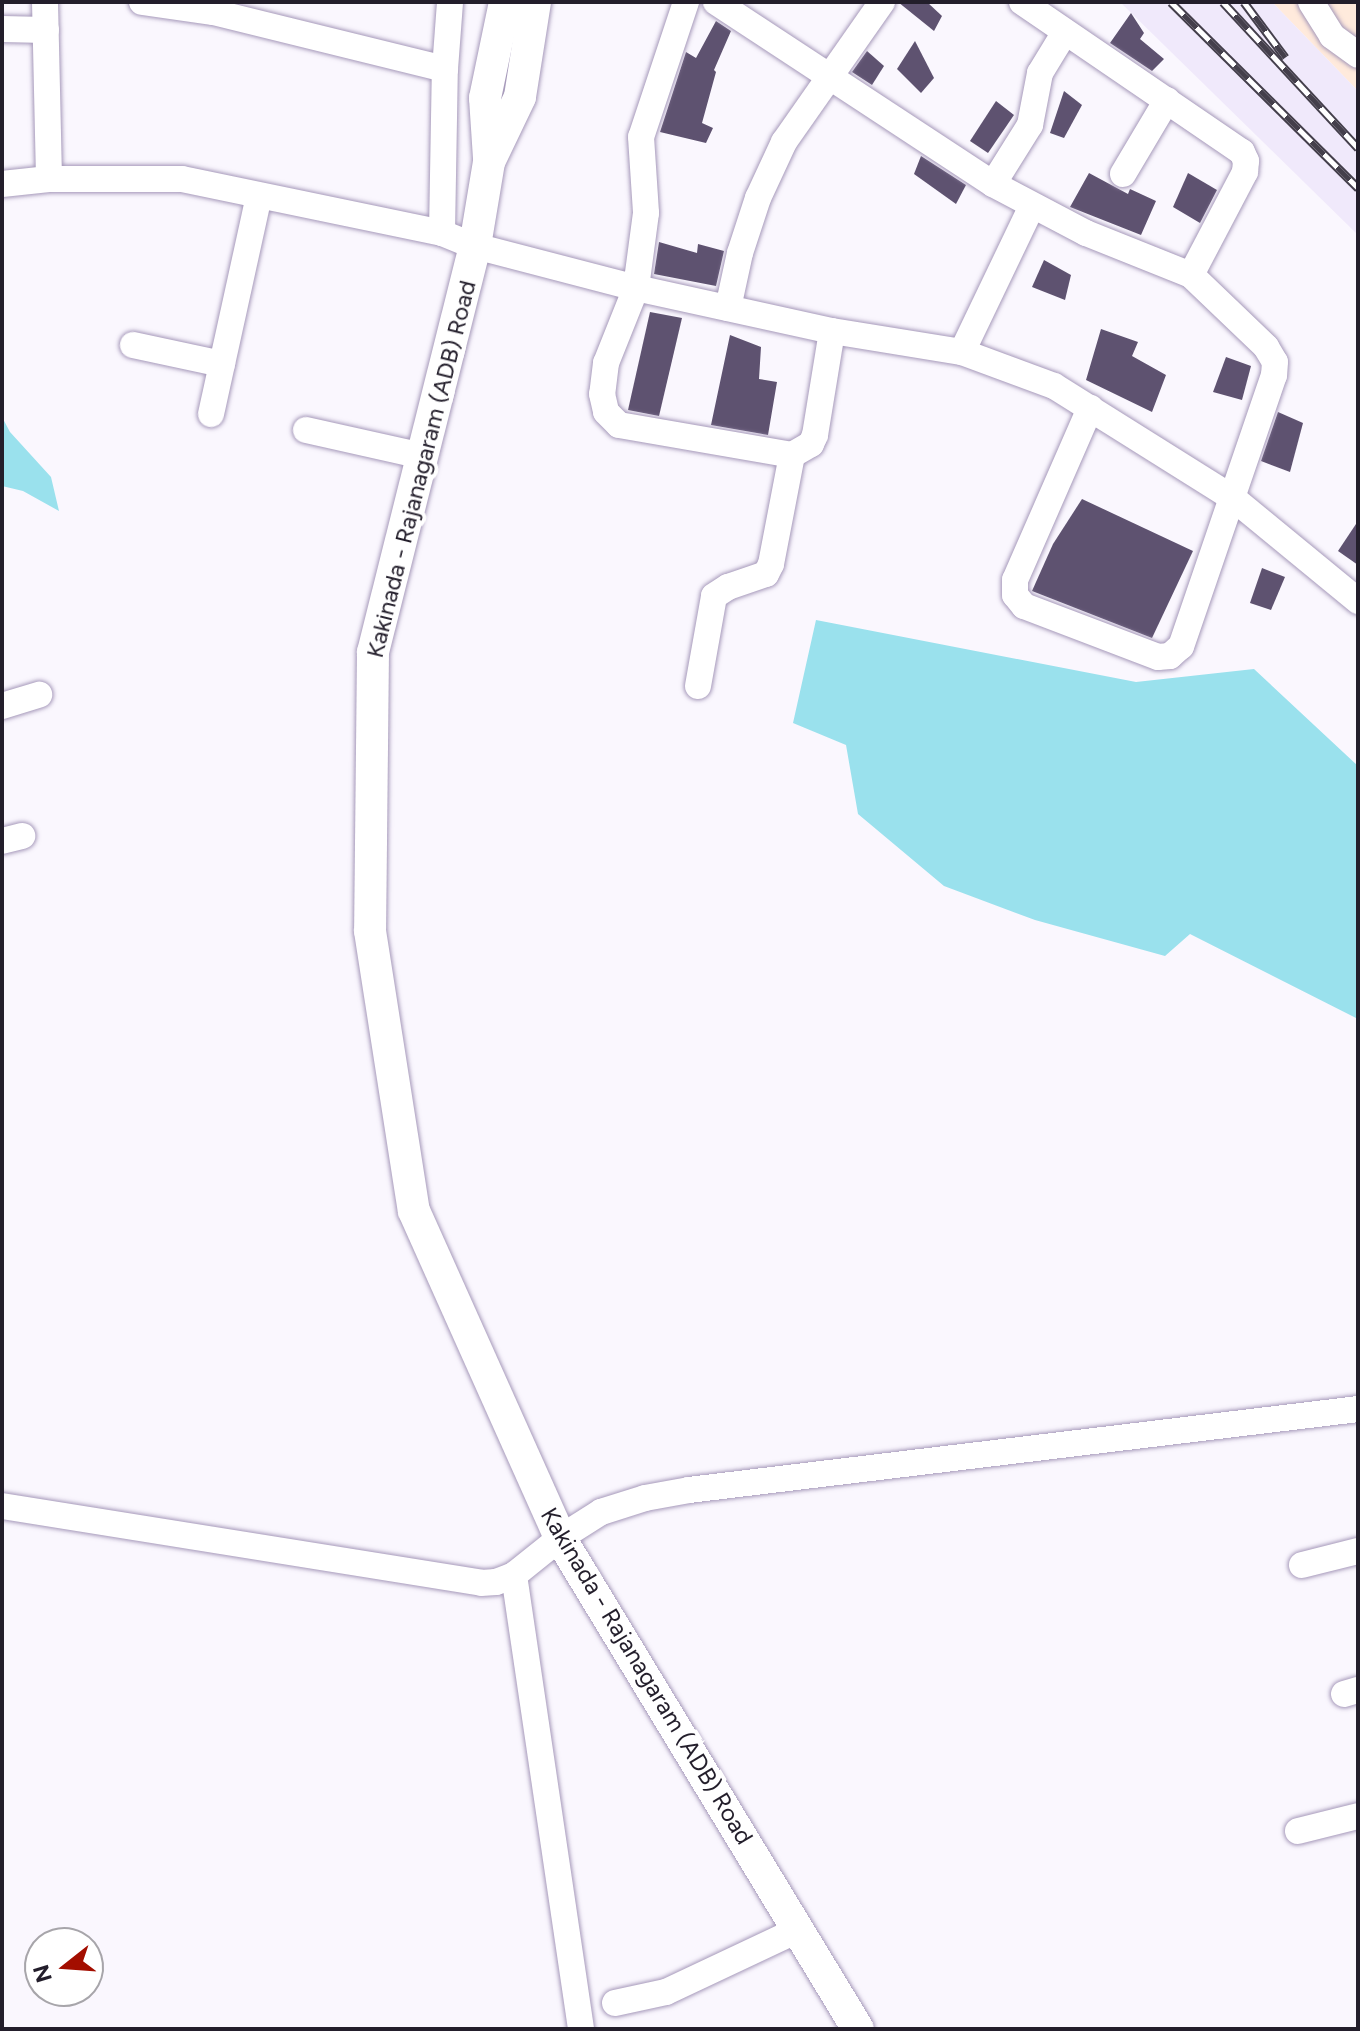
<!DOCTYPE html>
<style>
body{margin:0}
#map{position:relative;width:1360px;height:2031px;overflow:hidden;background:#faf7fe;font-family:Figtree,sans-serif}
div>[style]{position:absolute}
.industrial>*{inset:0;background:#ffeadc}
.built>*{inset:0;background:#f0e9fb}
.water>*{inset:0;background:#9ae1ed}
.building>*{inset:0;background:#5e5270}
.roads{filter:drop-shadow(0 0 2px #a699ba) drop-shadow(0 0 2px #a699ba)}
.minor>*{height:26px;margin:-13px;padding:0 13px;transform-origin:13px;border-radius:13px;background:#fff}
.major>*{height:32px;margin:-16px;padding:0 16px;transform-origin:16px;border-radius:16px;background:#fff}
.rail>*{height:9px;margin-top:-4.5px;transform-origin:0;background:repeating-linear-gradient(90deg,#fff 0 18px,#443f4b 0 36px);box-sizing:border-box;border-block:2px solid #443f4b}
span{translate:-50% -50%;white-space:nowrap;text-align:center;line-height:1.15;-webkit-text-stroke:8px #fff;paint-order:stroke}
.street-label{font-size:24px;color:#231e2b}
.frame{position:absolute;inset:0;border:4px solid #231e2b;pointer-events:none}
.north{position:absolute;left:24px;top:1927px;width:80px;height:80px;box-sizing:border-box;background:#fff;border:2px solid #a7a5aa;border-radius:50%;rotate:253deg;font-size:22px;font-weight:700;line-height:32px;text-align:center;color:#231e2b}
.north::after{content:'';display:block;margin:auto;width:28px;height:36px;background:#a30e00;clip-path:polygon(50% 0,100% 100%,50% 72%,0 100%)}
</style>
<div id="map">
<div class="industrial">
<div style="clip-path:polygon(1272px 2px,1358px 2px,1358px 91px)"></div>
</div>
<div class="built">
<div style="clip-path:polygon(1120px 2px,1272px 2px,1358px 91px,1358px 235px)"></div>
</div>
<div class="water">
<div style="clip-path:polygon(2px 417px,10px 432px,51px 477px,59px 511px,23px 491px,2px 486px)"></div>
<div style="clip-path:polygon(816px 620px,1136px 682px,1254px 669px,1358px 766px,1358px 1019px,1190px 934px,1165px 956px,1035px 920px,944px 886px,858px 814px,846px 745px,793px 723px)"></div>
</div>
<div class="building">
<div style="clip-path:polygon(898px 2px,927px 2px,942px 16px,934px 31px)"></div>
<div style="clip-path:polygon(1131px 13px,1144px 33px,1140px 39px,1164px 59px,1152px 71px,1110px 43px)"></div>
<div style="clip-path:polygon(716px 21px,731px 31px,714px 70px,716px 72px,702px 123px,713px 128px,706px 143px,660px 132px,686px 52px,696px 58px)"></div>
<div style="clip-path:polygon(915px 41px,934px 78px,921px 93px,897px 69px)"></div>
<div style="clip-path:polygon(867px 51px,884px 66px,872px 85px,852px 72px)"></div>
<div style="clip-path:polygon(1064px 91px,1082px 105px,1064px 138px,1050px 133px)"></div>
<div style="clip-path:polygon(996px 101px,1014px 115px,988px 153px,970px 141px)"></div>
<div style="clip-path:polygon(921px 156px,966px 185px,956px 204px,914px 174px)"></div>
<div style="clip-path:polygon(1089px 173px,1128px 194px,1130px 189px,1156px 201px,1141px 235px,1070px 207px)"></div>
<div style="clip-path:polygon(1188px 173px,1217px 190px,1200px 223px,1173px 207px)"></div>
<div style="clip-path:polygon(659px 242px,697px 253px,698px 244px,724px 251px,716px 286px,654px 274px)"></div>
<div style="clip-path:polygon(1044px 260px,1071px 275px,1065px 300px,1032px 287px)"></div>
<div style="clip-path:polygon(650px 312px,682px 318px,659px 416px,628px 410px)"></div>
<div style="clip-path:polygon(1101px 329px,1138px 342px,1132px 356px,1166px 375px,1152px 412px,1086px 380px)"></div>
<div style="clip-path:polygon(730px 335px,761px 347px,759px 379px,777px 382px,768px 435px,711px 425px)"></div>
<div style="clip-path:polygon(1226px 357px,1251px 366px,1242px 400px,1213px 392px)"></div>
<div style="clip-path:polygon(1278px 412px,1303px 423px,1290px 472px,1261px 461px)"></div>
<div style="clip-path:polygon(1082px 499px,1193px 551px,1152px 638px,1032px 591px,1053px 544px)"></div>
<div style="clip-path:polygon(1358px 521px,1358px 565px,1338px 551px)"></div>
<div style="clip-path:polygon(1262px 568px,1285px 577px,1271px 610px,1250px 603px)"></div>
</div>
<div class="roads">
<div class="minor">
<div style="left:45px;top:2px;width:177px;rotate:88.7deg"></div>
<div style="left:142px;top:2px;width:72px;rotate:8deg"></div>
<div style="left:213px;top:12px;width:239px;rotate:13.8deg"></div>
<div style="left:686px;top:2px;width:142px;rotate:108.4deg"></div>
<div style="left:641px;top:137px;width:76px;rotate:86.2deg"></div>
<div style="left:646px;top:213px;width:76px;rotate:97.6deg"></div>
<div style="left:636px;top:288px;width:81px;rotate:111.8deg"></div>
<div style="left:606px;top:363px;width:31px;rotate:97deg"></div>
<div style="left:602px;top:394px;width:18px;rotate:77deg"></div>
<div style="left:606px;top:412px;width:18px;rotate:45deg"></div>
<div style="left:619px;top:425px;width:176px;rotate:9.8deg"></div>
<div style="left:792px;top:455px;width:22px;rotate:-30deg"></div>
<div style="left:811px;top:444px;width:10px;rotate:-66deg"></div>
<div style="left:815px;top:435px;width:105px;rotate:-80.7deg"></div>
<div style="left:716px;top:2px;width:331px;rotate:33.3deg"></div>
<div style="left:993px;top:184px;width:105px;rotate:27.8deg"></div>
<div style="left:1086px;top:233px;width:113px;rotate:21.8deg"></div>
<div style="left:1191px;top:275px;width:104px;rotate:43.8deg"></div>
<div style="left:1266px;top:347px;width:17px;rotate:59deg"></div>
<div style="left:1275px;top:362px;width:13px;rotate:94deg"></div>
<div style="left:1274px;top:375px;width:287px;rotate:108.9deg"></div>
<div style="left:1181px;top:646px;width:15px;rotate:138deg"></div>
<div style="left:1170px;top:656px;width:12px;rotate:175deg"></div>
<div style="left:1158px;top:657px;width:143px;rotate:-159.2deg"></div>
<div style="left:1024px;top:606px;width:14px;rotate:-129deg"></div>
<div style="left:1015px;top:595px;width:15px;rotate:-90deg"></div>
<div style="left:1015px;top:580px;width:188px;rotate:-66.4deg"></div>
<div style="left:1022px;top:2px;width:266px;rotate:34.3deg"></div>
<div style="left:1242px;top:152px;width:10px;rotate:66deg"></div>
<div style="left:1246px;top:161px;width:11px;rotate:95deg"></div>
<div style="left:1245px;top:172px;width:116px;rotate:117.7deg"></div>
<div style="left:1311px;top:2px;width:40px;rotate:58deg"></div>
<div style="left:1332px;top:36px;width:32px;rotate:36deg"></div>
<div style="left:2px;top:29px;width:44px;rotate:1.3deg"></div>
<div style="left:1123px;top:174px;width:86px;rotate:-59.3deg"></div>
<div style="left:2px;top:184px;width:47px;rotate:-6.1deg"></div>
<div style="left:49px;top:179px;width:133px"></div>
<div style="left:182px;top:179px;width:266px;rotate:11.7deg"></div>
<div style="left:442px;top:233px;width:35px;rotate:22deg"></div>
<div style="left:475px;top:246px;width:166px;rotate:14.6deg"></div>
<div style="left:636px;top:288px;width:201px;rotate:12.4deg"></div>
<div style="left:832px;top:331px;width:132px;rotate:9.2deg"></div>
<div style="left:962px;top:352px;width:98px;rotate:20.3deg"></div>
<div style="left:1054px;top:386px;width:213px;rotate:32.1deg"></div>
<div style="left:1234px;top:499px;width:161px;rotate:39.4deg"></div>
<div style="left:993px;top:184px;width:70px;rotate:-57.9deg"></div>
<div style="left:1030px;top:125px;width:53px;rotate:-79.1deg"></div>
<div style="left:1040px;top:73px;width:48px;rotate:-58.6deg"></div>
<div style="left:442px;top:233px;width:164px;rotate:-89deg"></div>
<div style="left:445px;top:69px;width:67px;rotate:-85.7deg"></div>
<div style="left:728px;top:308px;width:56px;rotate:-77.7deg"></div>
<div style="left:740px;top:253px;width:58px;rotate:-71.9deg"></div>
<div style="left:758px;top:198px;width:62px;rotate:-65.1deg"></div>
<div style="left:784px;top:142px;width:171px;rotate:-55deg"></div>
<div style="left:133px;top:345px;width:91px;rotate:12.1deg"></div>
<div style="left:962px;top:352px;width:162px;rotate:-64.4deg"></div>
<div style="left:211px;top:414px;width:223px;rotate:-77.6deg"></div>
<div style="left:306px;top:430px;width:119px;rotate:12.6deg"></div>
<div style="left:698px;top:686px;width:91px;rotate:-79.9deg"></div>
<div style="left:714px;top:596px;width:17px;rotate:-33deg"></div>
<div style="left:728px;top:587px;width:40px;rotate:-18.9deg"></div>
<div style="left:766px;top:574px;width:11px;rotate:-63deg"></div>
<div style="left:771px;top:564px;width:111px;rotate:-79.1deg"></div>
<div style="left:2px;top:706px;width:39px;rotate:-17deg"></div>
<div style="left:2px;top:841px;width:21px;rotate:-14deg"></div>
<div style="left:2px;top:1506px;width:485px;rotate:9.1deg"></div>
<div style="left:481px;top:1583px;width:15px;rotate:-4deg"></div>
<div style="left:496px;top:1582px;width:19px;rotate:-21deg"></div>
<div style="left:514px;top:1575px;width:59px;rotate:-38.8deg"></div>
<div style="left:560px;top:1538px;width:49px;rotate:-32.4deg"></div>
<div style="left:601px;top:1512px;width:46px;rotate:-17.7deg"></div>
<div style="left:645px;top:1498px;width:45px;rotate:-10.3deg"></div>
<div style="left:689px;top:1490px;width:674px;rotate:-6.9deg"></div>
<div style="left:1302px;top:1565px;width:58px;rotate:-14deg"></div>
<div style="left:514px;top:1575px;width:459px;rotate:81.6deg"></div>
<div style="left:1344px;top:1694px;width:15px;rotate:-16deg"></div>
<div style="left:1298px;top:1831px;width:62px;rotate:-14deg"></div>
<div style="left:615px;top:2003px;width:52px;rotate:-12.2deg"></div>
<div style="left:666px;top:1992px;width:146px;rotate:-25.2deg"></div>
</div>
<div class="major">
<div style="left:535px;top:2px;width:96px;rotate:99deg"></div>
<div style="left:520px;top:97px;width:72px;rotate:115.5deg"></div>
<div style="left:489px;top:162px;width:85px;rotate:99.5deg"></div>
<div style="left:475px;top:246px;width:419px;rotate:104.1deg"></div>
<div style="left:373px;top:652px;width:279px;rotate:90.6deg"></div>
<div style="left:370px;top:931px;width:283px;rotate:81.1deg"></div>
<div style="left:414px;top:1211px;width:358px;rotate:65.9deg"></div>
<div style="left:560px;top:1538px;width:574px;rotate:58.75deg"></div>
<div style="left:489px;top:158px;width:60px;rotate:-93.8deg"></div>
<div style="left:485px;top:98px;width:98px;rotate:-78.2deg"></div>
</div>
</div>
<div class="rail">
<div style="left:1171px;top:2px;width:264px;rotate:44.8deg"></div>
<div style="left:1223px;top:2px;width:199px;rotate:47.2deg"></div>
<div style="left:1244px;top:2px;width:69px;rotate:53.3deg"></div>
</div>
<div class="street-label">
<span style="left:421px;top:469px;rotate:-76deg">Kakinada - Rajanagaram (ADB) Road</span>
<span style="left:647px;top:1676px;rotate:59deg">Kakinada - Rajanagaram (ADB) Road</span>
</div>
<div class="frame"></div>
<div class="north">N</div>
</div>
